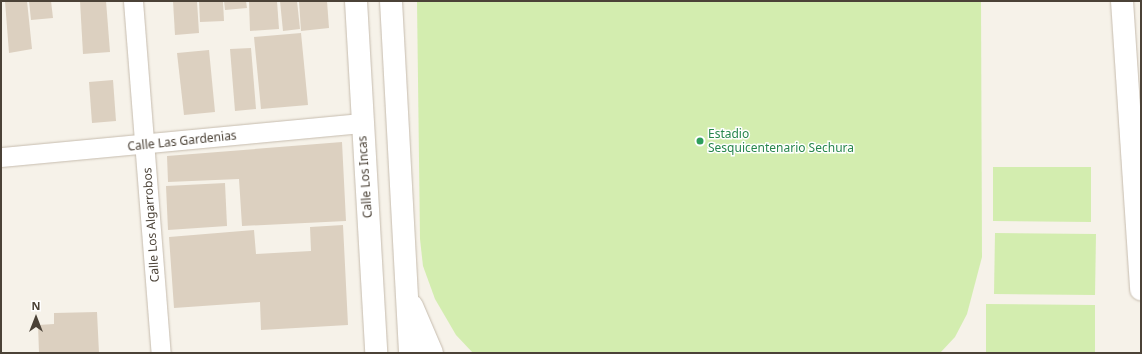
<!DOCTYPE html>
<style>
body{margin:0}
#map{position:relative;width:1142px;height:354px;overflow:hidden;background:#f6f2e9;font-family:"Noto Sans",sans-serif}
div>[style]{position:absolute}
.green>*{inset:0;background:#d3edaf}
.building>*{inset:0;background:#dcd0c0}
.roads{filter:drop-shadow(0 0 1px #c6bcae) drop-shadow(0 0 1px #c6bcae)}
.minor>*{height:19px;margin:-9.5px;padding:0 9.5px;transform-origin:9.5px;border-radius:9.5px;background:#fff}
.tertiary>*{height:22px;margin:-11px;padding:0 11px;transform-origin:11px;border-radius:11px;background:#fff}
.dots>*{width:11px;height:11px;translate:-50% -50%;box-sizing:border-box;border:2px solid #fff;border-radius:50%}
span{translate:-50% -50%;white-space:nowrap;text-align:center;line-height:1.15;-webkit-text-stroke:3px #fff;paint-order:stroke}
.leisure-label{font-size:12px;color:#27864d}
.left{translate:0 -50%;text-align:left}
.street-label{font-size:12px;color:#4b4237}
.frame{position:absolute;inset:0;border:2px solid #4b4237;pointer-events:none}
.north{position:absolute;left:16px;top:298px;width:40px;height:40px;-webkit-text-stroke:3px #fff;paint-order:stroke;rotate:0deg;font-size:11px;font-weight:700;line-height:16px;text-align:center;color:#4b4237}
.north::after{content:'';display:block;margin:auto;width:14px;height:18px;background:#4b4237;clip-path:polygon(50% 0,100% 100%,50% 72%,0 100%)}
</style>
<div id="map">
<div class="green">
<div style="clip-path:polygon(417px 1px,981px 1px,982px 257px,967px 314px,955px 337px,940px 353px,473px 353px,456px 335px,435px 299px,423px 266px,420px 239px)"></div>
<div style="clip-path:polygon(993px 167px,1091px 167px,1091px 222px,993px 221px)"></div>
<div style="clip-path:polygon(995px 233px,1096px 234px,1095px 295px,994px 294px)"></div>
<div style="clip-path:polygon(986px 304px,1095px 305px,1095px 353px,986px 353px)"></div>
</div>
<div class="building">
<div style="clip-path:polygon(5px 1px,27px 1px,32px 49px,9px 53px)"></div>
<div style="clip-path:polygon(29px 1px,51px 1px,53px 18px,31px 20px)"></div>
<div style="clip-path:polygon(80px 1px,106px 1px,110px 52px,83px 54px)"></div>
<div style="clip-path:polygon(173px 1px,197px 1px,199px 33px,175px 35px)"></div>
<div style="clip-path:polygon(199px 1px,223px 1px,224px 21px,200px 22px)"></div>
<div style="clip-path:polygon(224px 1px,246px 1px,247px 8px,225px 10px)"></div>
<div style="clip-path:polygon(249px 1px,277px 1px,279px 29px,250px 31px)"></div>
<div style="clip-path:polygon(280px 1px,297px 1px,300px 29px,283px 31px)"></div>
<div style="clip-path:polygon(299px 1px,327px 1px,329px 28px,301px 31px)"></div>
<div style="clip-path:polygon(301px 33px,308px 105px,261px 109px,254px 37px)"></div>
<div style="clip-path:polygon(251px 48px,256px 109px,235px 111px,230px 49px)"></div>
<div style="clip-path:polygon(209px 50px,215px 112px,184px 115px,177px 53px)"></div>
<div style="clip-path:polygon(113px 80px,116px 121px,92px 123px,89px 82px)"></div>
<div style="clip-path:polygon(342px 142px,346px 221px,242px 226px,239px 179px,168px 182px,167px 156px)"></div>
<div style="clip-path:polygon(225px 183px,227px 226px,168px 230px,166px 186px)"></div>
<div style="clip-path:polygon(343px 225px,348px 325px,261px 330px,260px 302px,174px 308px,169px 237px,254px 230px,256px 254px,311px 251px,310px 227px)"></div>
<div style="clip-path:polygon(97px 312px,99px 353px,39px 353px,38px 325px,54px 324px,54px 313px)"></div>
</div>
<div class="roads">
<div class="minor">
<div style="left:133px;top:1px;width:353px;rotate:85.5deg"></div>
<div style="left:1px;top:157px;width:363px;rotate:-5.4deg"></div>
</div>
<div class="tertiary">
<div style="left:356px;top:1px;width:353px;rotate:86.7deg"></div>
<div style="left:391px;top:1px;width:353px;rotate:86.9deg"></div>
<div style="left:1122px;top:1px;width:289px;rotate:86.2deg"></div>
<div style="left:412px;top:306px;width:51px;rotate:66.9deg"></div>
</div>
</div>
<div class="dots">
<div style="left:700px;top:141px;background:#2e9e5b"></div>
</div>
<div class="leisure-label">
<span class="left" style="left:708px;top:141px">Estadio<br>Sesquicentenario Sechura</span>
</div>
<div class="street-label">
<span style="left:182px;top:141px;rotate:-6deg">Calle Las Gardenias</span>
<span style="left:365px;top:177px;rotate:-94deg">Calle Los Incas</span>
<span style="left:151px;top:225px;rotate:-94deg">Calle Los Algarrobos</span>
</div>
<div class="frame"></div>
<div class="north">N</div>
</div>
